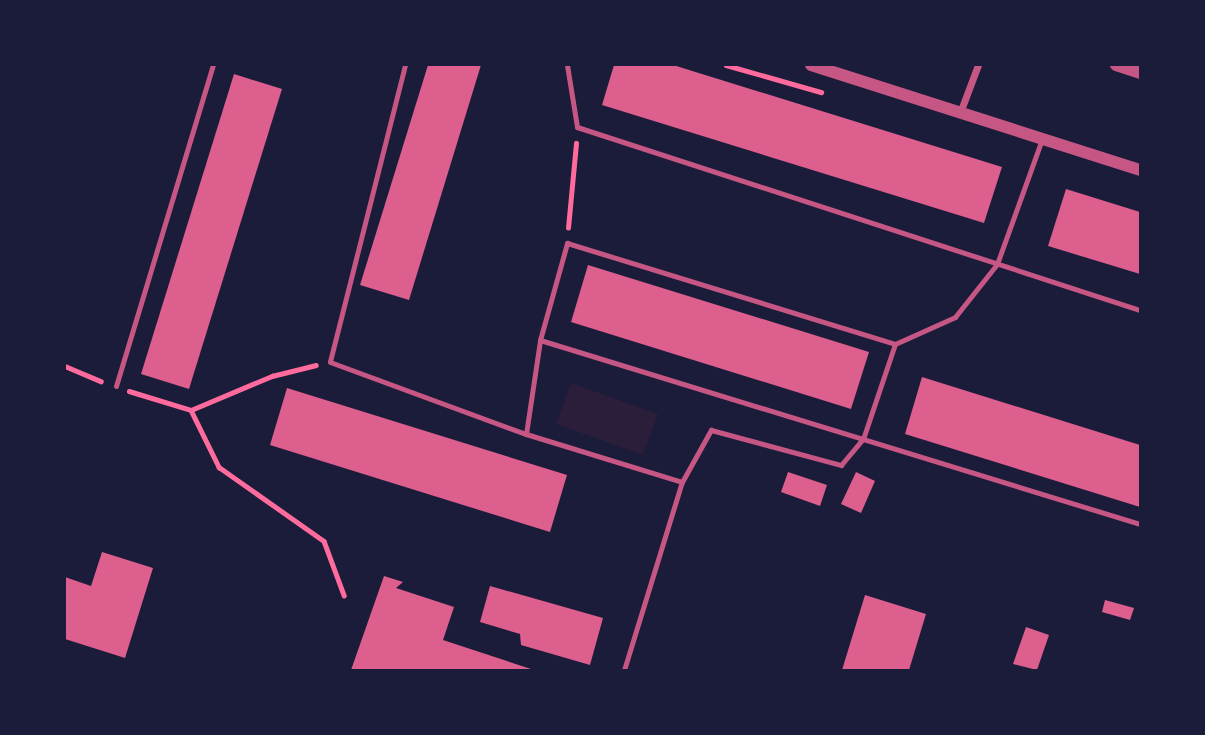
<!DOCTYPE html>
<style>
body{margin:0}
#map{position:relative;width:1205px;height:735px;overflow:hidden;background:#1b1b3a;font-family:"Noto Sans",sans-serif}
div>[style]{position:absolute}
.green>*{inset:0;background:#2a1e3b}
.building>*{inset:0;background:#dd5f8e}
.path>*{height:4.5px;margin:-2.25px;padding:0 2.25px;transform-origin:2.25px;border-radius:2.25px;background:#ff6b9d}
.service>*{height:5px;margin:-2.5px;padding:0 2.5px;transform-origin:2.5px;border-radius:2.5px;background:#c65784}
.minor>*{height:7px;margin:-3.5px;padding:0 3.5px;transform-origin:3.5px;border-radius:3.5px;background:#c65784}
.tertiary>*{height:12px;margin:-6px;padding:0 6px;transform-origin:6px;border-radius:6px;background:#c65784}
span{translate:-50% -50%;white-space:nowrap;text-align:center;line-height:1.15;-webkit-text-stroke:6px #1b1b3a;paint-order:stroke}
.frame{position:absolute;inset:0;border:66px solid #1b1b3a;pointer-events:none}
</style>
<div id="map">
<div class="green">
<div style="clip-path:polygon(571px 383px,658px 414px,643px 455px,556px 424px)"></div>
</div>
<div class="building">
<div style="clip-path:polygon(428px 65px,481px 65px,409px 300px,360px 285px)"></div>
<div style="clip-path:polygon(614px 65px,673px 65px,1002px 167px,984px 223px,602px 105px)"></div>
<div style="clip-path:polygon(234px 74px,282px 89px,189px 389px,141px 374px)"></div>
<div style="clip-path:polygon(1066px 189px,1140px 212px,1140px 274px,1048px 246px)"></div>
<div style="clip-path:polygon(588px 265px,869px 352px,851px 409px,571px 322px)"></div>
<div style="clip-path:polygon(922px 377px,1140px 445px,1140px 507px,905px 434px)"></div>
<div style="clip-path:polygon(287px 388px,567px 475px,550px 532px,270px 445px)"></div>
<div style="clip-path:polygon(788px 472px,827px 485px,820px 506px,781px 492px)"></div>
<div style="clip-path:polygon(856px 472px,875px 481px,861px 513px,841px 504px)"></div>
<div style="clip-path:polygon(102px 552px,153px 568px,125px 658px,65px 639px,65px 577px,91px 586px)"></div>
<div style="clip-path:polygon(384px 576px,403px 582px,396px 588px,454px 607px,443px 640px,534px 670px,351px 670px)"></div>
<div style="clip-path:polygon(490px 586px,603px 618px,590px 665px,521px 645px,520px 634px,480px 622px)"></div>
<div style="clip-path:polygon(865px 595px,926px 614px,909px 670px,842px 670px)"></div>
<div style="clip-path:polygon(1105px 600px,1134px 608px,1130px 620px,1102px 612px)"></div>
<div style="clip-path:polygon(1026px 627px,1049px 635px,1037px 670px,1013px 664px)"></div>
</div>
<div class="path">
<div style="left:726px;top:65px;width:99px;rotate:15.9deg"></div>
<div style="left:568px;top:228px;width:85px;rotate:-84.6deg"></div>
<div style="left:65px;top:366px;width:39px;rotate:23deg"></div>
<div style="left:129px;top:391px;width:65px;rotate:17deg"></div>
<div style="left:191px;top:410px;width:88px;rotate:-22.8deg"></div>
<div style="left:272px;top:376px;width:45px;rotate:-14deg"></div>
<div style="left:191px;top:410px;width:64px;rotate:63.8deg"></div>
<div style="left:219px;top:467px;width:128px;rotate:35.2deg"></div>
<div style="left:324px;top:541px;width:58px;rotate:69.7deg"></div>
</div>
<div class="service">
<div style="left:405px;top:65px;width:306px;rotate:104.2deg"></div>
<div style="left:330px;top:362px;width:209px;rotate:20.2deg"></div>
<div style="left:526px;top:434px;width:95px;rotate:-81.5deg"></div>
<div style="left:540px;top:340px;width:101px;rotate:-74.4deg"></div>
<div style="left:567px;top:243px;width:343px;rotate:17.1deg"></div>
<div style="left:567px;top:65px;width:63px;rotate:80.8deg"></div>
<div style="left:577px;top:127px;width:592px;rotate:18.01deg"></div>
<div style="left:540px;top:340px;width:628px;rotate:17.05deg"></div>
<div style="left:116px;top:386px;width:335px;rotate:-73.2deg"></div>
<div style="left:526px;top:434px;width:163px;rotate:17.1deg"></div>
<div style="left:624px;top:670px;width:197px;rotate:-72.9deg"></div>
<div style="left:682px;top:482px;width:60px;rotate:-60.9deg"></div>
<div style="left:711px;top:430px;width:135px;rotate:15.1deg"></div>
<div style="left:841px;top:465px;width:34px;rotate:-50deg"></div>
<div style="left:863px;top:439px;width:100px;rotate:-71.4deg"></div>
<div style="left:895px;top:344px;width:66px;rotate:-24.2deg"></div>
<div style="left:955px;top:317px;width:68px;rotate:-51.6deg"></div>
<div style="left:997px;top:264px;width:133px;rotate:-70.2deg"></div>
</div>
<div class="minor">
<div style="left:961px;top:110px;width:48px;rotate:-69.3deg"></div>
</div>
<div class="tertiary">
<div style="left:811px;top:65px;width:345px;rotate:17.7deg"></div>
<div style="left:1116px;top:65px;width:25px;rotate:18deg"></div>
</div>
<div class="frame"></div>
</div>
